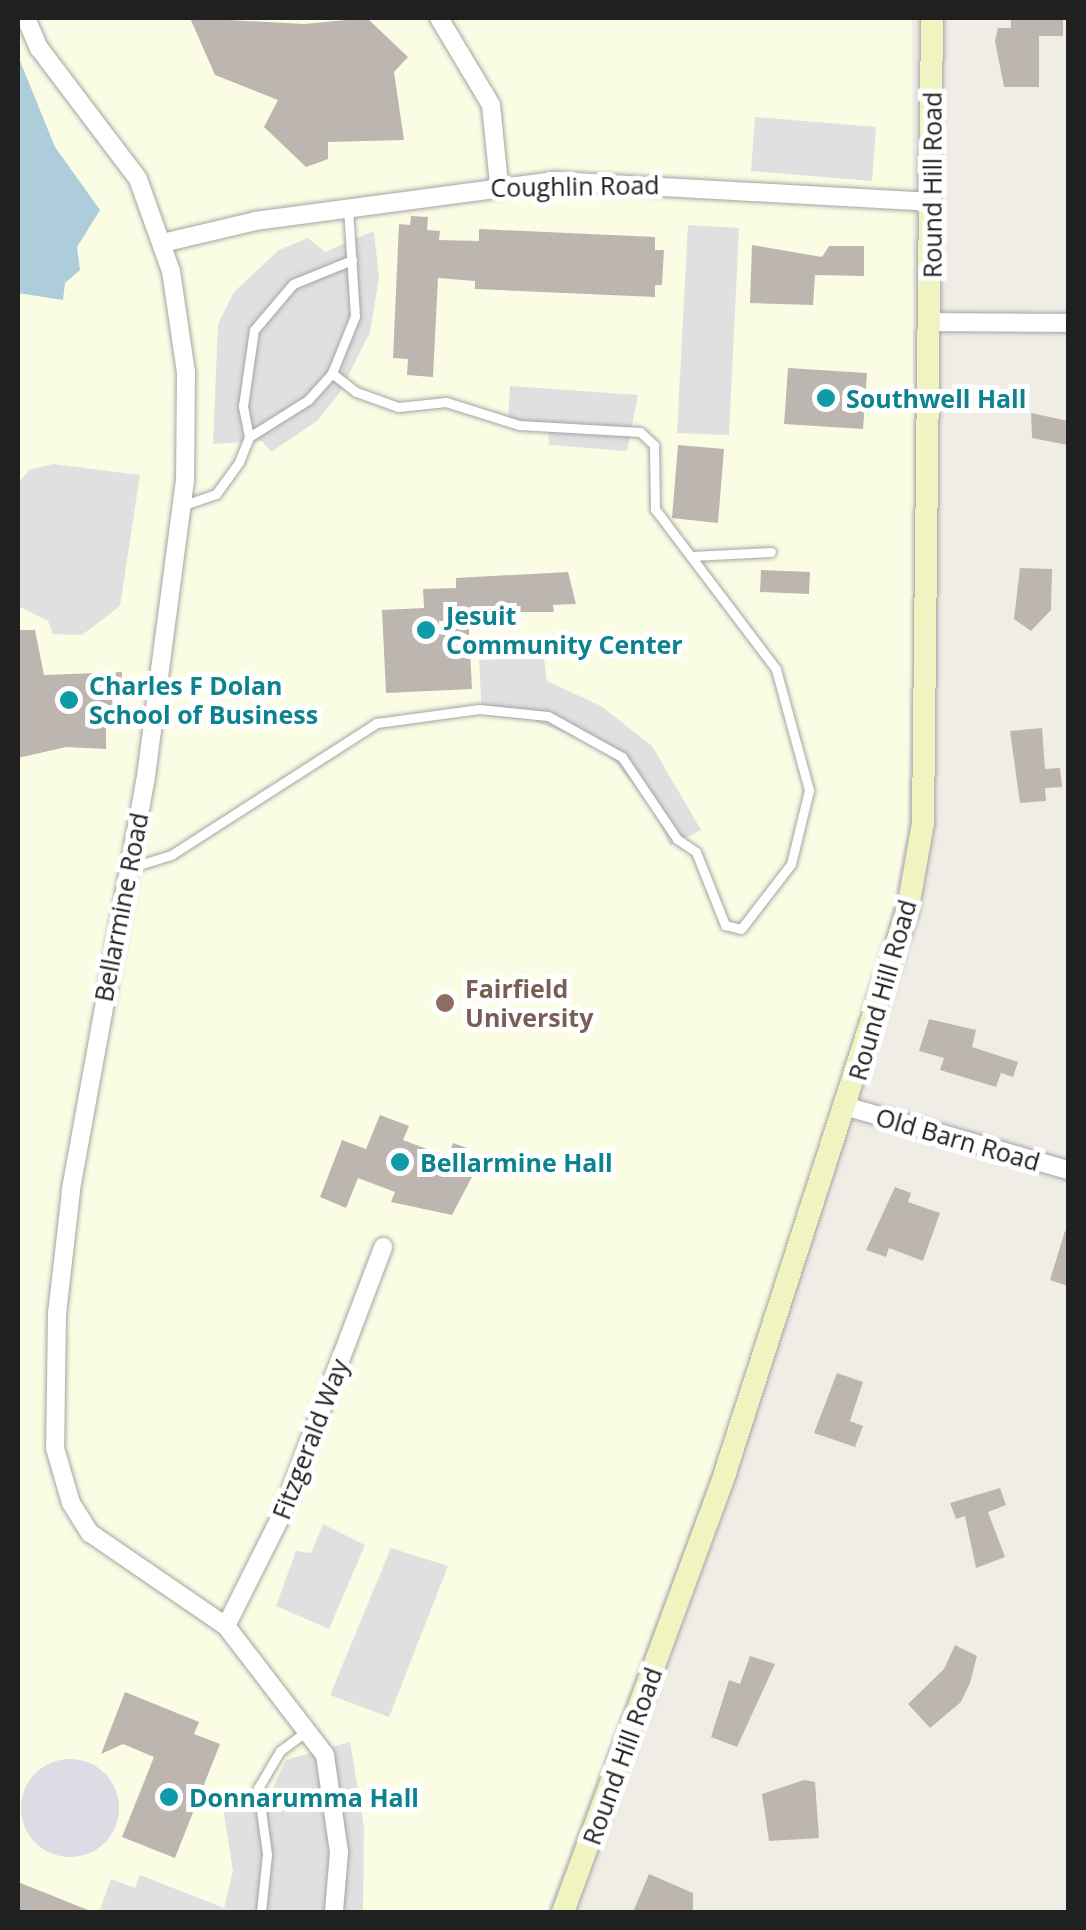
<!DOCTYPE html>
<style>
body{margin:0}
#map{position:relative;width:1086px;height:1930px;overflow:hidden;background:#f0ede7;font-family:"Open Sans",sans-serif}
div>[style]{position:absolute}
.education>*{inset:0;background:#fbfce4}
.parking>*{inset:0;background:#e0e0e0}
.plaza>*{inset:0;background:#dcdce5}
.round{border-radius:50%}
.water>*{inset:0;background:#accdd9}
.building>*{inset:0;background:#bdb6b0}
.roads{filter:drop-shadow(0 0 2px #a4a4a4) drop-shadow(0 0 2px #a4a4a4)}
.lane>*{height:9px;margin:-4.5px;padding:0 4.5px;transform-origin:4.5px;border-radius:4.5px;background:#fff}
.street>*{height:18px;margin:-9px;padding:0 9px;transform-origin:9px;border-radius:9px;background:#fff}
.secondary>*{height:22px;margin:-11px;padding:0 11px;transform-origin:11px;border-radius:11px;background:#eff4c1}
.dots>*{width:28px;height:28px;translate:-50% -50%;box-sizing:border-box;border:5px solid #fff;border-radius:50%}
span{translate:-50% -50%;white-space:nowrap;text-align:center;line-height:1.15;-webkit-text-stroke:10px #fff;paint-order:stroke}
.street-label{font-size:25px;color:#202020}
.culture-label{font-size:25px;color:#0d838f;font-weight:700}
.left{translate:0 -50%;text-align:left}
.education-label{font-size:25px;color:#785e54;font-weight:700}
.frame{position:absolute;inset:0;border:20px solid #202020;pointer-events:none}
</style>
<div id="map">
<div class="education">
<div style="clip-path:polygon(18px 18px,912px 18px,914px 605px,907px 832px,884px 951px,771px 1314px,547px 1912px,18px 1912px)"></div>
</div>
<div class="parking">
<div style="clip-path:polygon(755px 117px,876px 127px,872px 181px,751px 171px)"></div>
<div style="clip-path:polygon(688px 225px,739px 228px,729px 435px,677px 433px)"></div>
<div style="clip-path:polygon(374px 231px,379px 278px,370px 332px,339px 394px,317px 421px,271px 452px,262px 441px,213px 444px,218px 324px,234px 292px,279px 250px,308px 238px,325px 252px)"></div>
<div style="clip-path:polygon(510px 386px,638px 395px,627px 451px,549px 445px,548px 429px,508px 423px)"></div>
<div style="clip-path:polygon(53px 464px,140px 475px,120px 606px,82px 635px,53px 634px,48px 621px,18px 606px,18px 484px,29px 470px)"></div>
<div style="clip-path:polygon(544px 658px,547px 681px,601px 706px,652px 746px,701px 830px,670px 846px,653px 808px,603px 748px,532px 720px,482px 715px,479px 660px)"></div>
<div style="clip-path:polygon(323px 1524px,365px 1545px,329px 1629px,276px 1606px,296px 1551px,311px 1553px)"></div>
<div style="clip-path:polygon(391px 1548px,448px 1566px,389px 1717px,330px 1695px)"></div>
<div style="clip-path:polygon(350px 1742px,364px 1827px,363px 1912px,99px 1912px,111px 1879px,135px 1888px,140px 1875px,224px 1908px,233px 1871px,221px 1795px,272px 1789px,286px 1760px)"></div>
</div>
<div class="plaza">
<div class="round" style="left:21px;top:1759px;width:98px;height:98px"></div>
</div>
<div class="water">
<div style="clip-path:polygon(18px 56px,55px 147px,100px 210px,77px 247px,80px 270px,65px 283px,63px 300px,18px 293px)"></div>
</div>
<div class="building">
<div style="clip-path:polygon(190px 18px,304px 24px,367px 18px,408px 57px,394px 72px,404px 140px,328px 142px,328px 159px,306px 167px,264px 127px,278px 100px,215px 75px)"></div>
<div style="clip-path:polygon(1011px 18px,1063px 18px,1063px 36px,1039px 36px,1039px 87px,1004px 87px,995px 41px,998px 28px,1011px 28px)"></div>
<div style="clip-path:polygon(411px 216px,428px 217px,427px 230px,440px 231px,439px 240px,479px 241px,479px 229px,655px 237px,655px 250px,664px 250px,662px 285px,655px 285px,655px 297px,475px 289px,475px 281px,438px 278px,433px 377px,407px 375px,408px 359px,393px 358px,399px 224px,410px 225px)"></div>
<div style="clip-path:polygon(752px 245px,822px 257px,829px 246px,864px 246px,864px 276px,815px 275px,813px 305px,750px 303px)"></div>
<div style="clip-path:polygon(788px 368px,867px 373px,863px 429px,784px 424px)"></div>
<div style="clip-path:polygon(1031px 413px,1068px 421px,1068px 445px,1032px 438px)"></div>
<div style="clip-path:polygon(678px 445px,724px 449px,718px 523px,672px 518px)"></div>
<div style="clip-path:polygon(1020px 568px,1052px 569px,1051px 610px,1031px 631px,1014px 619px)"></div>
<div style="clip-path:polygon(761px 570px,810px 572px,809px 594px,760px 592px)"></div>
<div style="clip-path:polygon(568px 572px,576px 604px,553px 605px,554px 612px,468px 612px,472px 689px,386px 693px,382px 610px,424px 608px,423px 589px,456px 588px,456px 578px)"></div>
<div style="clip-path:polygon(18px 630px,35px 630px,44px 675px,122px 672px,121px 725px,106px 726px,106px 749px,66px 747px,18px 758px)"></div>
<div style="clip-path:polygon(1042px 728px,1045px 769px,1060px 768px,1062px 787px,1045px 788px,1046px 801px,1020px 803px,1010px 731px)"></div>
<div style="clip-path:polygon(929px 1019px,976px 1030px,972px 1047px,1018px 1062px,1013px 1077px,1001px 1073px,996px 1087px,940px 1070px,944px 1058px,919px 1051px)"></div>
<div style="clip-path:polygon(380px 1115px,409px 1126px,403px 1140px,448px 1157px,453px 1143px,467px 1148px,472px 1177px,452px 1215px,391px 1202px,395px 1192px,358px 1178px,346px 1208px,320px 1197px,342px 1140px,366px 1149px)"></div>
<div style="clip-path:polygon(895px 1187px,911px 1193px,908px 1202px,940px 1213px,923px 1261px,889px 1248px,886px 1257px,866px 1250px)"></div>
<div style="clip-path:polygon(1065px 1231px,1068px 1232px,1068px 1286px,1050px 1280px)"></div>
<div style="clip-path:polygon(837px 1373px,863px 1382px,850px 1421px,863px 1426px,855px 1447px,814px 1433px)"></div>
<div style="clip-path:polygon(1000px 1488px,1006px 1505px,988px 1512px,1005px 1557px,976px 1568px,965px 1516px,956px 1519px,950px 1503px)"></div>
<div style="clip-path:polygon(955px 1645px,977px 1656px,970px 1683px,961px 1702px,930px 1728px,908px 1704px,944px 1669px)"></div>
<div style="clip-path:polygon(750px 1656px,775px 1664px,737px 1747px,711px 1737px,729px 1680px,740px 1684px)"></div>
<div style="clip-path:polygon(125px 1692px,199px 1722px,194px 1734px,220px 1744px,175px 1858px,122px 1837px,154px 1757px,123px 1744px,101px 1754px)"></div>
<div style="clip-path:polygon(804px 1780px,815px 1782px,819px 1838px,769px 1841px,762px 1794px)"></div>
<div style="clip-path:polygon(649px 1874px,693px 1893px,693px 1912px,633px 1912px)"></div>
<div style="clip-path:polygon(18px 1882px,93px 1912px,18px 1912px)"></div>
</div>
<div class="roads">
<div class="lane">
<div style="left:249px;top:437px;width:70px;rotate:-32.1deg"></div>
<div style="left:308px;top:400px;width:36px;rotate:-48deg"></div>
<div style="left:332px;top:373px;width:61px;rotate:-68deg"></div>
<div style="left:355px;top:316px;width:107px;rotate:-93.7deg"></div>
<div style="left:181px;top:506px;width:37px;rotate:-19deg"></div>
<div style="left:216px;top:494px;width:39px;rotate:-54deg"></div>
<div style="left:239px;top:462px;width:27px;rotate:-68deg"></div>
<div style="left:249px;top:437px;width:32px;rotate:-101deg"></div>
<div style="left:243px;top:406px;width:77px;rotate:-81.8deg"></div>
<div style="left:254px;top:330px;width:60px;rotate:-49.7deg"></div>
<div style="left:293px;top:284px;width:64px;rotate:-22.1deg"></div>
<div style="left:691px;top:556px;width:80px;rotate:-2.9deg"></div>
<div style="left:129px;top:868px;width:44px;rotate:-17.2deg"></div>
<div style="left:171px;top:855px;width:245px;rotate:-32.7deg"></div>
<div style="left:377px;top:723px;width:103px;rotate:-7.8deg"></div>
<div style="left:479px;top:709px;width:69px;rotate:5.8deg"></div>
<div style="left:548px;top:716px;width:85px;rotate:29deg"></div>
<div style="left:622px;top:757px;width:99px;rotate:56.1deg"></div>
<div style="left:677px;top:839px;width:23px;rotate:34deg"></div>
<div style="left:696px;top:852px;width:79px;rotate:68.3deg"></div>
<div style="left:725px;top:925px;width:16px;rotate:14deg"></div>
<div style="left:741px;top:929px;width:82px;rotate:-52.4deg"></div>
<div style="left:791px;top:864px;width:76px;rotate:-76.3deg"></div>
<div style="left:809px;top:790px;width:125px;rotate:-105.3deg"></div>
<div style="left:776px;top:669px;width:201px;rotate:-127.1deg"></div>
<div style="left:655px;top:509px;width:64px;rotate:-90.9deg"></div>
<div style="left:654px;top:445px;width:19px;rotate:-137deg"></div>
<div style="left:640px;top:432px;width:121px;rotate:-176.7deg"></div>
<div style="left:519px;top:425px;width:77px;rotate:-162.5deg"></div>
<div style="left:446px;top:402px;width:48px;rotate:174.1deg"></div>
<div style="left:398px;top:407px;width:45px;rotate:-160.3deg"></div>
<div style="left:356px;top:392px;width:31px;rotate:-142deg"></div>
<div style="left:261px;top:1912px;width:58px;rotate:-84.1deg"></div>
<div style="left:267px;top:1854px;width:67px;rotate:-97.8deg"></div>
<div style="left:258px;top:1788px;width:43px;rotate:-59.3deg"></div>
<div style="left:280px;top:1751px;width:34px;rotate:-37deg"></div>
</div>
<div class="street">
<div style="left:26px;top:18px;width:33px;rotate:67deg"></div>
<div style="left:39px;top:48px;width:164px;rotate:52.9deg"></div>
<div style="left:138px;top:179px;width:98px;rotate:70.3deg"></div>
<div style="left:171px;top:271px;width:102px;rotate:81.6deg"></div>
<div style="left:186px;top:372px;width:108px;rotate:90.5deg"></div>
<div style="left:185px;top:480px;width:305px;rotate:97.5deg"></div>
<div style="left:145px;top:782px;width:416px;rotate:100.3deg"></div>
<div style="left:71px;top:1191px;width:123px;rotate:96.5deg"></div>
<div style="left:57px;top:1313px;width:135px;rotate:90.8deg"></div>
<div style="left:55px;top:1448px;width:57px;rotate:73.8deg"></div>
<div style="left:71px;top:1503px;width:36px;rotate:58deg"></div>
<div style="left:90px;top:1533px;width:165px;rotate:34.4deg"></div>
<div style="left:226px;top:1626px;width:163px;rotate:52.5deg"></div>
<div style="left:325px;top:1755px;width:98px;rotate:81.8deg"></div>
<div style="left:339px;top:1852px;width:60px;rotate:94.8deg"></div>
<div style="left:439px;top:18px;width:101px;rotate:59.1deg"></div>
<div style="left:491px;top:105px;width:79px;rotate:84.2deg"></div>
<div style="left:163px;top:243px;width:95px;rotate:-13.4deg"></div>
<div style="left:255px;top:221px;width:304px;rotate:-7.6deg"></div>
<div style="left:556px;top:181px;width:377px;rotate:3.2deg"></div>
<div style="left:931px;top:322px;width:137px;rotate:0.4deg"></div>
<div style="left:848px;top:1107px;width:229px;rotate:16deg"></div>
<div style="left:226px;top:1626px;width:123px;rotate:-63.4deg"></div>
<div style="left:281px;top:1516px;width:288px;rotate:-69.2deg"></div>
</div>
<div class="secondary">
<div style="left:563px;top:1912px;width:468px;rotate:-69.7deg"></div>
<div style="left:725px;top:1473px;width:594px;rotate:-72.05deg"></div>
<div style="left:908px;top:908px;width:86px;rotate:-80deg"></div>
<div style="left:923px;top:823px;width:805px;rotate:-89.36deg"></div>
</div>
</div>
<div class="dots">
<div style="left:826px;top:398px;background:#0f9aa8"></div>
<div style="left:426px;top:630px;background:#0f9aa8"></div>
<div style="left:69px;top:700px;background:#0f9aa8"></div>
<div style="left:445px;top:1003px;background:#8d6e63"></div>
<div style="left:400px;top:1162px;background:#0f9aa8"></div>
<div style="left:169px;top:1797px;background:#0f9aa8"></div>
</div>
<div class="street-label">
<span style="left:932px;top:185px;rotate:-90deg">Round Hill Road</span>
<span style="left:575px;top:186px;rotate:-1deg">Coughlin Road</span>
<span style="left:121px;top:907px;rotate:-79deg">Bellarmine Road</span>
<span style="left:882px;top:990px;rotate:-74deg">Round Hill Road</span>
<span style="left:958px;top:1139px;rotate:16deg">Old Barn Road</span>
<span style="left:310px;top:1439px;rotate:-69deg">Fitzgerald Way</span>
<span style="left:622px;top:1756px;rotate:-70deg">Round Hill Road</span>
</div>
<div class="culture-label">
<span class="left" style="left:846px;top:398px">Southwell Hall</span>
<span class="left" style="left:446px;top:630px">Jesuit<br>Community Center</span>
<span class="left" style="left:89px;top:700px">Charles F Dolan<br>School of Business</span>
<span class="left" style="left:420px;top:1162px">Bellarmine Hall</span>
<span class="left" style="left:189px;top:1797px">Donnarumma Hall</span>
</div>
<div class="education-label">
<span class="left" style="left:465px;top:1003px">Fairfield<br>University</span>
</div>
<div class="frame"></div>
</div>
